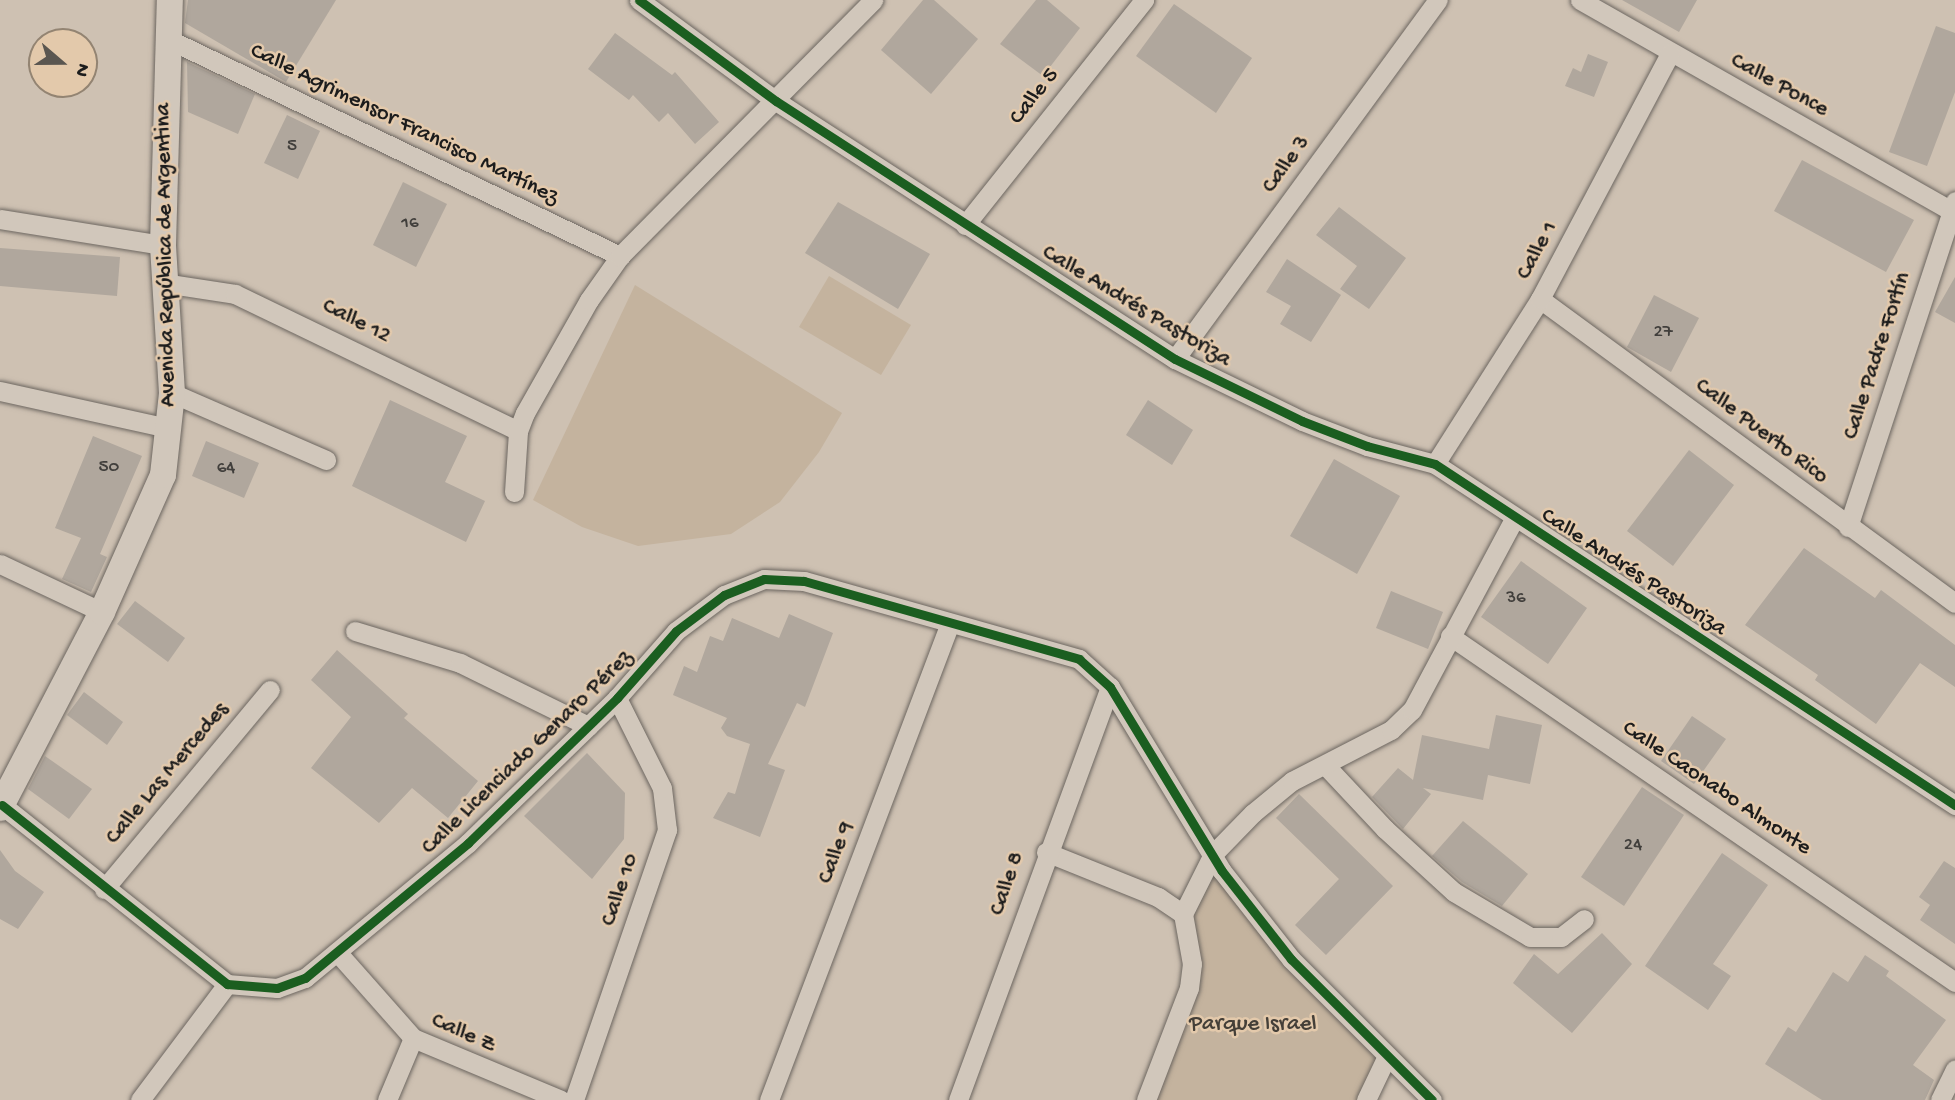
<!DOCTYPE html>
<meta charset="utf-8">
<style>
body{margin:0}
#map{position:relative;width:1955px;height:1100px;overflow:hidden;background:#cec1b2;font-family:"Gochi Hand",sans-serif}
div>[style]{position:absolute}
.green>*{inset:0;background:#c4b39e}
.building>*{inset:0;background:#b0a79d}
.roads{filter:drop-shadow(0 0 2px #6c6660) drop-shadow(0 0 2px #6c6660)}
.street>*{height:19px;margin:-9.5px;padding:0 9.5px;transform-origin:9.5px;border-radius:9.5px;background:#d1c7bb}
.secondary>*{height:26px;margin:-13px;padding:0 13px;transform-origin:13px;border-radius:13px;background:#d1c7bb}
.cycleway>*{height:9px;margin:-4.5px;padding:0 4.5px;transform-origin:4.5px;border-radius:4.5px;background:#1b5e20}
span{translate:-50% -50%;white-space:nowrap;text-align:center;line-height:1.15;-webkit-text-stroke:5px #e3c9ab;paint-order:stroke}
.number-label{font-size:19px;color:#413f3c}
.number-label span{-webkit-text-stroke-width:0}
.street-label{font-size:23px;color:#1c1c1c}
.park-label{font-size:23px;color:#443f38}
.north{position:absolute;left:28px;top:28px;width:70px;height:70px;box-sizing:border-box;background:#e3c9ab;border:2px solid #938472;border-radius:50%;rotate:110deg;font-size:19px;font-weight:700;line-height:28px;text-align:center;color:#1c1c1c}
.north::after{content:'';display:block;margin:auto;width:24px;height:32px;background:#5a5650;clip-path:polygon(50% 0,100% 100%,50% 72%,0 100%)}
</style>
<div id="map">
<div class="green">
<div style="clip-path:polygon(829px 276px,911px 325px,881px 375px,799px 327px)"></div>
<div style="clip-path:polygon(635px 285px,842px 413px,819px 452px,780px 502px,731px 534px,638px 546px,582px 527px,533px 500px)"></div>
<div style="clip-path:polygon(1213px 854px,1387px 1056px,1366px 1100px,1146px 1100px,1189px 988px,1183px 914px)"></div>
</div>
<div class="building">
<div style="clip-path:polygon(188px 0,336px 0,286px 82px,185px 23px)"></div>
<div style="clip-path:polygon(923px 0,934px 0,978px 39px,931px 94px,881px 50px)"></div>
<div style="clip-path:polygon(1036px 0,1047px 0,1080px 28px,1043px 76px,1000px 44px)"></div>
<div style="clip-path:polygon(1622px 0,1697px 0,1679px 32px)"></div>
<div style="clip-path:polygon(1174px 4px,1252px 58px,1216px 113px,1136px 56px)"></div>
<div style="clip-path:polygon(1936px 26px,1955px 33px,1955px 92px,1927px 166px,1889px 152px)"></div>
<div style="clip-path:polygon(615px 33px,672px 75px,675px 72px,719px 122px,695px 144px,668px 113px,659px 122px,633px 95px,629px 100px,588px 69px)"></div>
<div style="clip-path:polygon(1588px 54px,1608px 62px,1594px 97px,1565px 86px,1573px 68px,1581px 72px)"></div>
<div style="clip-path:polygon(187px 62px,255px 94px,238px 134px,188px 112px)"></div>
<div style="clip-path:polygon(287px 115px,320px 131px,298px 179px,264px 163px)"></div>
<div style="clip-path:polygon(1802px 160px,1914px 220px,1886px 272px,1774px 211px)"></div>
<div style="clip-path:polygon(403px 182px,447px 204px,416px 267px,373px 245px)"></div>
<div style="clip-path:polygon(838px 202px,930px 254px,898px 309px,805px 253px)"></div>
<div style="clip-path:polygon(1339px 207px,1406px 258px,1369px 309px,1340px 289px,1357px 266px,1316px 235px)"></div>
<div style="clip-path:polygon(0 248px,120px 257px,117px 296px,0 286px)"></div>
<div style="clip-path:polygon(1287px 259px,1341px 295px,1311px 342px,1280px 324px,1291px 306px,1266px 292px)"></div>
<div style="clip-path:polygon(1955px 277px,1955px 323px,1935px 312px)"></div>
<div style="clip-path:polygon(1654px 295px,1699px 318px,1671px 372px,1627px 347px)"></div>
<div style="clip-path:polygon(390px 400px,467px 436px,445px 482px,485px 501px,466px 542px,352px 486px)"></div>
<div style="clip-path:polygon(1148px 400px,1193px 430px,1172px 465px,1126px 435px)"></div>
<div style="clip-path:polygon(93px 436px,142px 456px,100px 554px,107px 557px,91px 592px,62px 579px,81px 538px,55px 528px)"></div>
<div style="clip-path:polygon(206px 441px,259px 463px,244px 498px,192px 476px)"></div>
<div style="clip-path:polygon(1689px 450px,1734px 485px,1673px 566px,1627px 531px)"></div>
<div style="clip-path:polygon(1334px 459px,1400px 496px,1357px 574px,1290px 536px)"></div>
<div style="clip-path:polygon(1804px 548px,1875px 598px,1881px 590px,1955px 645px,1955px 687px,1920px 663px,1876px 724px,1815px 680px,1818px 675px,1745px 625px)"></div>
<div style="clip-path:polygon(1521px 561px,1587px 608px,1548px 664px,1481px 617px)"></div>
<div style="clip-path:polygon(1391px 591px,1443px 612px,1428px 649px,1376px 628px)"></div>
<div style="clip-path:polygon(135px 601px,185px 638px,168px 662px,117px 624px)"></div>
<div style="clip-path:polygon(789px 614px,833px 633px,805px 707px,797px 703px,768px 764px,785px 770px,760px 837px,713px 818px,728px 792px,735px 794px,750px 744px,727px 736px,721px 728px,727px 718px,673px 695px,684px 666px,697px 672px,710px 636px,723px 641px,732px 618px,779px 638px)"></div>
<div style="clip-path:polygon(337px 650px,408px 714px,404px 718px,478px 781px,448px 818px,412px 788px,379px 823px,311px 768px,351px 717px,311px 680px)"></div>
<div style="clip-path:polygon(84px 692px,123px 722px,107px 745px,67px 715px)"></div>
<div style="clip-path:polygon(1496px 715px,1542px 725px,1530px 784px,1488px 775px,1483px 800px,1423px 788px,1431px 794px,1403px 829px,1372px 797px,1398px 768px,1413px 780px,1422px 735px,1489px 749px)"></div>
<div style="clip-path:polygon(1692px 716px,1726px 739px,1694px 784px,1661px 761px)"></div>
<div style="clip-path:polygon(587px 753px,625px 793px,624px 839px,592px 879px,524px 816px)"></div>
<div style="clip-path:polygon(45px 756px,92px 789px,69px 819px,28px 789px)"></div>
<div style="clip-path:polygon(1642px 787px,1684px 815px,1624px 906px,1581px 877px)"></div>
<div style="clip-path:polygon(1299px 794px,1393px 886px,1326px 955px,1295px 925px,1339px 879px,1276px 818px)"></div>
<div style="clip-path:polygon(1463px 821px,1528px 874px,1502px 906px,1462px 882px,1432px 856px)"></div>
<div style="clip-path:polygon(0 850px,15px 871px,44px 892px,18px 929px,0 919px)"></div>
<div style="clip-path:polygon(1722px 853px,1768px 885px,1713px 964px,1731px 976px,1708px 1010px,1645px 966px)"></div>
<div style="clip-path:polygon(1944px 861px,1955px 868px,1955px 944px,1920px 920px,1930px 905px,1919px 897px)"></div>
<div style="clip-path:polygon(1602px 933px,1632px 964px,1572px 1033px,1513px 983px,1534px 954px,1558px 974px)"></div>
<div style="clip-path:polygon(1865px 955px,1889px 971px,1886px 976px,1946px 1020px,1913px 1065px,1934px 1080px,1925px 1100px,1822px 1100px,1765px 1064px,1788px 1027px,1796px 1032px,1833px 972px,1848px 982px)"></div>
</div>
<div class="roads">
<div class="street">
<div style="left:639px;top:0;width:170px;rotate:36.4deg"></div>
<div style="left:776px;top:101px;width:475px;rotate:32.9deg"></div>
<div style="left:1175px;top:359px;width:141px;rotate:26deg"></div>
<div style="left:1302px;top:421px;width:70px;rotate:21deg"></div>
<div style="left:1367px;top:446px;width:70px;rotate:14.8deg"></div>
<div style="left:1435px;top:464px;width:622px;rotate:33.26deg"></div>
<div style="left:1580px;top:0;width:431px;rotate:29.6deg"></div>
<div style="left:166px;top:38px;width:504px;rotate:25.65deg"></div>
<div style="left:0;top:219px;width:165px;rotate:9.1deg"></div>
<div style="left:965px;top:225px;width:288px;rotate:-51.5deg"></div>
<div style="left:164px;top:283px;width:72px;rotate:8.8deg"></div>
<div style="left:235px;top:294px;width:314px;rotate:25.8deg"></div>
<div style="left:1540px;top:299px;width:514px;rotate:36.22deg"></div>
<div style="left:1175px;top:359px;width:445px;rotate:-53.8deg"></div>
<div style="left:0;top:391px;width:172px;rotate:12.4deg"></div>
<div style="left:172px;top:393px;width:168px;rotate:23.5deg"></div>
<div style="left:1435px;top:464px;width:196px;rotate:-57.5deg"></div>
<div style="left:1540px;top:299px;width:278px;rotate:-62.1deg"></div>
<div style="left:514px;top:492px;width:61px;rotate:-86.2deg"></div>
<div style="left:518px;top:431px;width:19px;rotate:-69deg"></div>
<div style="left:525px;top:413px;width:130px;rotate:-60.5deg"></div>
<div style="left:589px;top:300px;width:54px;rotate:-54.8deg"></div>
<div style="left:620px;top:256px;width:360px;rotate:-45.3deg"></div>
<div style="left:1848px;top:527px;width:343px;rotate:-71.8deg"></div>
<div style="left:0;top:564px;width:113px;rotate:25.2deg"></div>
<div style="left:355px;top:631px;width:110px;rotate:16.9deg"></div>
<div style="left:460px;top:663px;width:143px;rotate:26.2deg"></div>
<div style="left:1450px;top:636px;width:612px;rotate:34.42deg"></div>
<div style="left:1325px;top:765px;width:88px;rotate:46.8deg"></div>
<div style="left:1385px;top:829px;width:93px;rotate:42.4deg"></div>
<div style="left:1454px;top:892px;width:88px;rotate:30.6deg"></div>
<div style="left:1530px;top:937px;width:31px"></div>
<div style="left:1561px;top:937px;width:29px;rotate:-38deg"></div>
<div style="left:2px;top:805px;width:288px;rotate:38.5deg"></div>
<div style="left:227px;top:984px;width:50px;rotate:4.6deg"></div>
<div style="left:277px;top:988px;width:30px;rotate:-20deg"></div>
<div style="left:305px;top:978px;width:212px;rotate:-39.6deg"></div>
<div style="left:468px;top:843px;width:208px;rotate:-44.2deg"></div>
<div style="left:617px;top:698px;width:89px;rotate:-48.6deg"></div>
<div style="left:676px;top:631px;width:60px;rotate:-36.9deg"></div>
<div style="left:724px;top:595px;width:43px;rotate:-21.8deg"></div>
<div style="left:764px;top:579px;width:40px;rotate:2.9deg"></div>
<div style="left:804px;top:581px;width:286px;rotate:15.8deg"></div>
<div style="left:1079px;top:659px;width:42px;rotate:42.1deg"></div>
<div style="left:1110px;top:687px;width:215px;rotate:58.7deg"></div>
<div style="left:1222px;top:871px;width:112px;rotate:51.9deg"></div>
<div style="left:1291px;top:959px;width:199px;rotate:45deg"></div>
<div style="left:1046px;top:852px;width:121px;rotate:21.9deg"></div>
<div style="left:1158px;top:897px;width:30px;rotate:34deg"></div>
<div style="left:104px;top:889px;width:259px;rotate:-50.2deg"></div>
<div style="left:1183px;top:914px;width:67px;rotate:-63.4deg"></div>
<div style="left:1213px;top:854px;width:57px;rotate:-45.7deg"></div>
<div style="left:1253px;top:813px;width:50px;rotate:-39.4deg"></div>
<div style="left:1292px;top:781px;width:111px;rotate:-27.3deg"></div>
<div style="left:1391px;top:730px;width:29px;rotate:-44deg"></div>
<div style="left:1412px;top:710px;width:217px;rotate:-61.9deg"></div>
<div style="left:337px;top:952px;width:115px;rotate:48.5deg"></div>
<div style="left:413px;top:1038px;width:160px;rotate:22.7deg"></div>
<div style="left:140px;top:1100px;width:145px;rotate:-53.1deg"></div>
<div style="left:387px;top:1100px;width:67px;rotate:-67.2deg"></div>
<div style="left:574px;top:1100px;width:286px;rotate:-71deg"></div>
<div style="left:667px;top:830px;width:42px;rotate:-96.8deg"></div>
<div style="left:662px;top:788px;width:101px;rotate:-116.6deg"></div>
<div style="left:769px;top:1100px;width:510px;rotate:-69.22deg"></div>
<div style="left:958px;top:1100px;width:440px;rotate:-69.8deg"></div>
<div style="left:1146px;top:1100px;width:120px;rotate:-69deg"></div>
<div style="left:1189px;top:988px;width:24px;rotate:-83deg"></div>
<div style="left:1192px;top:964px;width:51px;rotate:-100.2deg"></div>
<div style="left:1366px;top:1100px;width:49px;rotate:-64.5deg"></div>
<div style="left:1940px;top:1100px;width:34px;rotate:-64deg"></div>
</div>
<div class="secondary">
<div style="left:0;top:808px;width:221px;rotate:-62.5deg"></div>
<div style="left:102px;top:612px;width:150px;rotate:-66deg"></div>
<div style="left:163px;top:475px;width:82px;rotate:-83.7deg"></div>
<div style="left:172px;top:393px;width:148px;rotate:-93.5deg"></div>
<div style="left:163px;top:245px;width:245px;rotate:-88.4deg"></div>
</div>
</div>
<div class="cycleway">
<div style="left:639px;top:0;width:170px;rotate:36.4deg"></div>
<div style="left:776px;top:101px;width:475px;rotate:32.9deg"></div>
<div style="left:1175px;top:359px;width:141px;rotate:26deg"></div>
<div style="left:1302px;top:421px;width:70px;rotate:21deg"></div>
<div style="left:1367px;top:446px;width:70px;rotate:14.8deg"></div>
<div style="left:1435px;top:464px;width:622px;rotate:33.26deg"></div>
<div style="left:2px;top:805px;width:288px;rotate:38.5deg"></div>
<div style="left:227px;top:984px;width:50px;rotate:4.6deg"></div>
<div style="left:277px;top:988px;width:30px;rotate:-20deg"></div>
<div style="left:305px;top:978px;width:212px;rotate:-39.6deg"></div>
<div style="left:468px;top:843px;width:208px;rotate:-44.2deg"></div>
<div style="left:617px;top:698px;width:89px;rotate:-48.6deg"></div>
<div style="left:676px;top:631px;width:60px;rotate:-36.9deg"></div>
<div style="left:724px;top:595px;width:43px;rotate:-21.8deg"></div>
<div style="left:764px;top:579px;width:40px;rotate:2.9deg"></div>
<div style="left:804px;top:581px;width:286px;rotate:15.8deg"></div>
<div style="left:1079px;top:659px;width:42px;rotate:42.1deg"></div>
<div style="left:1110px;top:687px;width:215px;rotate:58.7deg"></div>
<div style="left:1222px;top:871px;width:112px;rotate:51.9deg"></div>
<div style="left:1291px;top:959px;width:199px;rotate:45deg"></div>
</div>
<div class="number-label">
<span style="left:292px;top:147px">5</span>
<span style="left:410px;top:224px">16</span>
<span style="left:1663px;top:333px">27</span>
<span style="left:109px;top:468px">50</span>
<span style="left:226px;top:469px">64</span>
<span style="left:1516px;top:599px">36</span>
<span style="left:1633px;top:846px">24</span>
</div>
<div class="street-label">
<span style="left:1779px;top:86px;rotate:29deg">Calle Ponce</span>
<span style="left:1035px;top:97px;rotate:-52deg">Calle 5</span>
<span style="left:404px;top:125px;rotate:26deg">Calle Agrimensor Francisco Martínez</span>
<span style="left:1287px;top:165px;rotate:-54deg">Calle 3</span>
<span style="left:1538px;top:251px;rotate:-62deg">Calle 1</span>
<span style="left:167px;top:255px;rotate:-91deg">Avenida República de Argentina</span>
<span style="left:1136px;top:307px;rotate:31deg">Calle Andrés Pastoriza</span>
<span style="left:356px;top:322px;rotate:27deg">Calle 12</span>
<span style="left:1878px;top:356px;rotate:-72deg">Calle Padre Fortín</span>
<span style="left:1761px;top:432px;rotate:37deg">Calle Puerto Rico</span>
<span style="left:1633px;top:573px;rotate:33deg">Calle Andrés Pastoriza</span>
<span style="left:528px;top:753px;rotate:-44deg">Calle Licenciado Genaro Pérez</span>
<span style="left:168px;top:774px;rotate:-50deg">Calle Las Mercedes</span>
<span style="left:1716px;top:789px;rotate:34deg">Calle Caonabo Almonte</span>
<span style="left:837px;top:853px;rotate:-69deg">Calle 9</span>
<span style="left:1008px;top:884px;rotate:-71deg">Calle 8</span>
<span style="left:621px;top:890px;rotate:-71deg">Calle 10</span>
<span style="left:463px;top:1034px;rotate:24deg">Calle Z</span>
</div>
<div class="park-label">
<span style="left:1253px;top:1025px">Parque Israel</span>
</div>
<div class="north">N</div>
</div>
